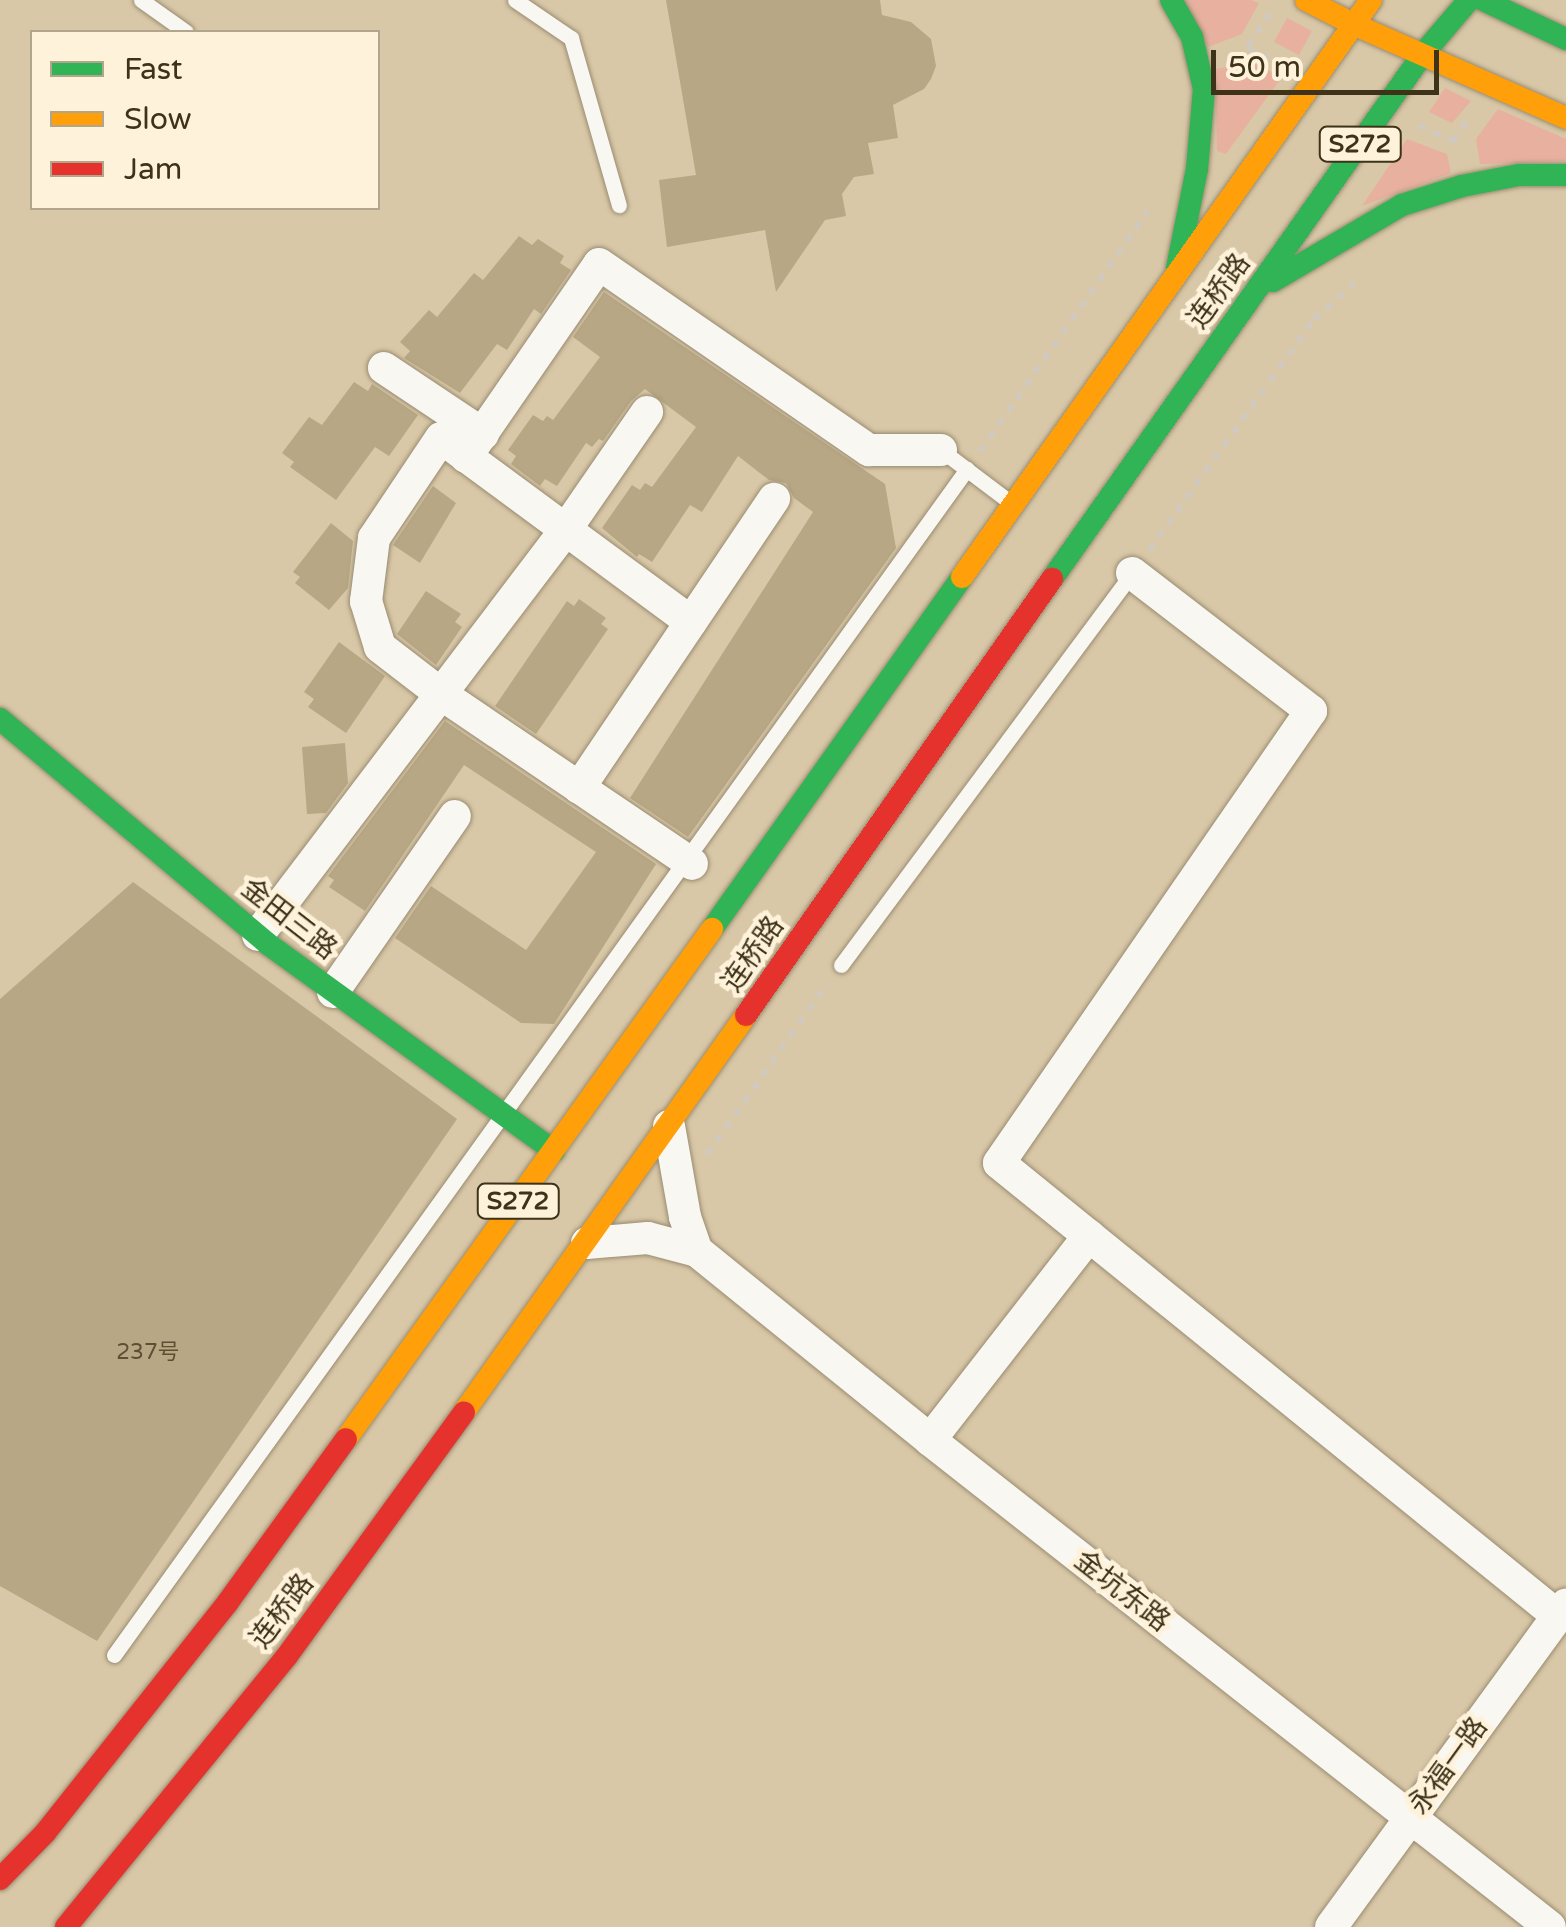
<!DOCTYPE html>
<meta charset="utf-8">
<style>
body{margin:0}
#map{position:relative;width:1566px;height:1927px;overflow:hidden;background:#d9c8a7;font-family:"Varela Round","Noto Sans SC",sans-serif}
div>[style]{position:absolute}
.green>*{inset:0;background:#e8b09f}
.building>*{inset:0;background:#b7a785}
.path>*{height:5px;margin-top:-2.5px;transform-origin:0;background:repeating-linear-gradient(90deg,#cfc9bf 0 8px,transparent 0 16px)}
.roads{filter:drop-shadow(0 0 2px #998c72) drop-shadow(0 0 2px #998c72)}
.lane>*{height:15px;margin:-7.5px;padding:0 7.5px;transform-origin:7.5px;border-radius:7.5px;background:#f9f7f2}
.street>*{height:32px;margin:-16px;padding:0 16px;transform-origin:16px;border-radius:16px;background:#f9f7f2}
.fast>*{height:22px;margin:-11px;padding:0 11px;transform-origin:11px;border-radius:11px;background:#30b455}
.slow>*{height:22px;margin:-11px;padding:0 11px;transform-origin:11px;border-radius:11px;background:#ff9f0a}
.jam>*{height:22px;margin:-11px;padding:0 11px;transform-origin:11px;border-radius:11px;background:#e5322d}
span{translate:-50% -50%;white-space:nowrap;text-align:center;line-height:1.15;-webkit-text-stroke:9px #fff2da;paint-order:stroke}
.number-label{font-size:22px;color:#5c4f34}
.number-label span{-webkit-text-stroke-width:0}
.shield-label span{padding:2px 8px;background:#fff2da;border:2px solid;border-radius:8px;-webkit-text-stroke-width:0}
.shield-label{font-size:25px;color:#3e3219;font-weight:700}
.street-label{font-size:28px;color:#3e3219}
.legend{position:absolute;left:30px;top:30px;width:350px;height:180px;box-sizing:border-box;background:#fff2da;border:2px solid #b2a58d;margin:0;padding:12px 18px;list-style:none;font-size:30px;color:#3e3219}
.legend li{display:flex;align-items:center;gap:20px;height:50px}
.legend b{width:50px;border:2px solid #b2a58d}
.scale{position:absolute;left:1211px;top:50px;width:228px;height:45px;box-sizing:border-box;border:5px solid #3e3219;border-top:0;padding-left:12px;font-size:30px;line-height:35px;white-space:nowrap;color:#3e3219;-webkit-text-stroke:8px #fff2da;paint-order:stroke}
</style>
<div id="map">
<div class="green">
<div style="clip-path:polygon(1184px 0,1251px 0,1259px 3px,1242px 34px,1208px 47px)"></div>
<div style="clip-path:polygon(1287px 18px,1312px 31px,1299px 55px,1274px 42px)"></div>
<div style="clip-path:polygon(1253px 63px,1282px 77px,1226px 154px,1217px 151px,1215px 69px)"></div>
<div style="clip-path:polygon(1445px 88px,1471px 101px,1452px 123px,1429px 112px)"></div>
<div style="clip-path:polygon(1498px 109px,1566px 139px,1566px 161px,1480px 164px,1476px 139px)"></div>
<div style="clip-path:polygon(1407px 139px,1447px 154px,1451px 173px,1362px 206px)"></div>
</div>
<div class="building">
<div style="clip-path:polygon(666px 0,880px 0,882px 15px,911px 22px,931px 39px,936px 66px,931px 79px,924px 89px,893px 105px,898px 138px,868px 143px,874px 174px,854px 177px,842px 194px,846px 216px,825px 220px,776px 292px,765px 230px,667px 247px,659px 180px,696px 175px)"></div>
<div style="clip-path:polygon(519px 236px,532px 245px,538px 239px,564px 256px,560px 263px,571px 270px,541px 314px,534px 309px,507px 350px,497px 344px,460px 393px,404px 358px,410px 351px,400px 342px,429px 310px,437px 317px,474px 273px,483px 280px)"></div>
<div style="clip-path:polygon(604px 292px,885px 484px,896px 548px,688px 837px,630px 798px,813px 512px,794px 498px,786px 483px,769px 480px,738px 456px,702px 512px,690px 505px,652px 562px,639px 554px,637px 557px,602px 528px,632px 485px,640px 490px,645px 483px,652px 487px,696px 427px,645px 389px,631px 401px,603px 441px,599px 439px,592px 447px,586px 443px,557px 486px,545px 479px,540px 486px,511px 464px,516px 456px,508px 450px,533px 415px,543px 421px,547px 416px,553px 420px,600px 357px,573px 337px)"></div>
<div style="clip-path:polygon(354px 382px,368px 391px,372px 384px,418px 415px,389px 456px,375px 447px,336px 500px,290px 467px,294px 462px,282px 453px,309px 417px,322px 425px)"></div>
<div style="clip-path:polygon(433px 486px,456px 503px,420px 563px,393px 545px)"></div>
<div style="clip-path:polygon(331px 523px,353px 541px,348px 588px,329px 610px,295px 583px,300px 577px,293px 572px)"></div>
<div style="clip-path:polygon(426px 591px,461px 614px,455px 622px,462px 627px,436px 665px,397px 634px)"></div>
<div style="clip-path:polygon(579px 599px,606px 618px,601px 624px,608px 629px,536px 734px,495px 706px,567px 601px,574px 606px)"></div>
<div style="clip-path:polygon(339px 642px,385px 676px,346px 733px,308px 707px,314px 699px,304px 692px)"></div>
<div style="clip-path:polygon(445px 721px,656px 864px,554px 1024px,521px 1023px,395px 938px,431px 886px,526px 950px,596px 852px,464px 765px,365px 911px,329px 887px,334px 880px,328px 876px)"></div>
<div style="clip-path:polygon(345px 743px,348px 783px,326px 813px,307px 814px,302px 747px)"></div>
<div style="clip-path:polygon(133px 882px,457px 1119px,97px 1641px,0 1586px,0 999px)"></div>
</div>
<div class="path">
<div style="left:1270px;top:13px;width:41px;rotate:124.1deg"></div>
<div style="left:1247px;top:47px;width:38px;rotate:25deg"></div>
<div style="left:1419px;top:125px;width:38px;rotate:25deg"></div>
<div style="left:1453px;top:141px;width:27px;rotate:-56deg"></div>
<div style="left:980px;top:451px;width:294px;rotate:-55.1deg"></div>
<div style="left:1149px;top:550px;width:284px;rotate:-54.5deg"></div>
<div style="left:1314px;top:319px;width:55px;rotate:-42.1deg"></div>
<div style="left:707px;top:1154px;width:209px;rotate:-54.9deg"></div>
</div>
<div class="roads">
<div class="lane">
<div style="left:141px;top:0;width:55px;rotate:35.4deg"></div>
<div style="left:515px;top:0;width:68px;rotate:34.2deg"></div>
<div style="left:571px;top:38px;width:174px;rotate:74deg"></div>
<div style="left:941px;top:450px;width:83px;rotate:37.1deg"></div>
<div style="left:841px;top:965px;width:488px;rotate:-53.4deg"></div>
<div style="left:114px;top:1655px;width:1461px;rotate:-54.28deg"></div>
</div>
<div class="street">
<div style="left:384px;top:368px;width:119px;rotate:33.7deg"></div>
<div style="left:466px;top:457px;width:234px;rotate:-55.4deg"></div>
<div style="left:599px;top:264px;width:328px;rotate:34.6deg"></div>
<div style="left:869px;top:450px;width:72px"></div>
<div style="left:1132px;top:573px;width:226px;rotate:37.6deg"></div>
<div style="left:1311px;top:711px;width:549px;rotate:124.62deg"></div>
<div style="left:999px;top:1163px;width:720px;rotate:39.02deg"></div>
<div style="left:691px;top:622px;width:310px;rotate:-143.6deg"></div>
<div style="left:441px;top:438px;width:120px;rotate:123.8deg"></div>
<div style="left:374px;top:538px;width:64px;rotate:97.2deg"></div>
<div style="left:366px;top:601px;width:48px;rotate:73.1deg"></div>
<div style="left:380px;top:647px;width:77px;rotate:37.6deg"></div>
<div style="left:441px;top:694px;width:303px;rotate:34.1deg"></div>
<div style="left:579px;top:788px;width:349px;rotate:-56deg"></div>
<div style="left:258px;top:935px;width:506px;rotate:-52.79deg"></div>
<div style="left:564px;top:532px;width:146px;rotate:-55.3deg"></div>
<div style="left:333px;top:992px;width:214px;rotate:-55.3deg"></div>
<div style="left:669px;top:1126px;width:92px;rotate:80deg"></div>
<div style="left:685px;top:1217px;width:36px;rotate:71deg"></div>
<div style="left:587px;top:1243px;width:61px;rotate:-4.7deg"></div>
<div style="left:648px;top:1238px;width:51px;rotate:14.9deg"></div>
<div style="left:697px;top:1251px;width:300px;rotate:39deg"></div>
<div style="left:930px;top:1440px;width:788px;rotate:38.15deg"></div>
<div style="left:930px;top:1440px;width:259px;rotate:-52.1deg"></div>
<div style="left:1331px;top:1927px;width:399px;rotate:-53.9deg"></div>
</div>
<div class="fast">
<div style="left:1171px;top:0;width:43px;rotate:60.4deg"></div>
<div style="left:1192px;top:37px;width:53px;rotate:77deg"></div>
<div style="left:1204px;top:89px;width:80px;rotate:95deg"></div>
<div style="left:1197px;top:169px;width:101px;rotate:101.4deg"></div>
<div style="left:1483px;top:0;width:92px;rotate:25.2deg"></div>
<div style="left:1273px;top:281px;width:150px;rotate:-30.5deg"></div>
<div style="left:1402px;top:205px;width:63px;rotate:-17.6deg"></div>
<div style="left:1462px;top:186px;width:58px;rotate:-10.9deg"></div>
<div style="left:1519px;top:175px;width:47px"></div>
<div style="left:1052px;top:579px;width:643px;rotate:-54.75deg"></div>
<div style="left:1423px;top:54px;width:71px;rotate:-49.6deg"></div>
<div style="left:0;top:719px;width:350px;rotate:40deg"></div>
<div style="left:268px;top:944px;width:353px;rotate:35.9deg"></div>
<div style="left:712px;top:929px;width:432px;rotate:-54.6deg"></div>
</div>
<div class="slow">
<div style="left:1306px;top:0;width:53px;rotate:27.1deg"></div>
<div style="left:1353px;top:24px;width:233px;rotate:23.8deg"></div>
<div style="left:962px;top:577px;width:707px;rotate:-54.67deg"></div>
<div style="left:464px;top:1412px;width:487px;rotate:-54.6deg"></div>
<div style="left:346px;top:1439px;width:628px;rotate:-54.33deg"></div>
</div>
<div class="jam">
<div style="left:746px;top:1015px;width:533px;rotate:-54.94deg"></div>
<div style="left:0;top:1879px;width:64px;rotate:-45.6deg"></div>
<div style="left:45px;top:1833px;width:295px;rotate:-51.6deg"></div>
<div style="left:228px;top:1602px;width:201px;rotate:-54.1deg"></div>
<div style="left:66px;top:1927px;width:350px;rotate:-50.8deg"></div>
<div style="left:287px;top:1656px;width:301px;rotate:-54deg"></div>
</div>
</div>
<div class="number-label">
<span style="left:148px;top:1353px">237号</span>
</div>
<div class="shield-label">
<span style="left:1360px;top:144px">S272</span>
<span style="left:518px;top:1201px">S272</span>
</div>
<div class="street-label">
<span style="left:1219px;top:291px;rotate:-54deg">连桥路</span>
<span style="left:289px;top:919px;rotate:38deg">金田三路</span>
<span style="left:753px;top:954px;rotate:-55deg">连桥路</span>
<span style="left:1122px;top:1591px;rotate:38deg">金坑东路</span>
<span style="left:282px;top:1611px;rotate:-53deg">连桥路</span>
<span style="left:1448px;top:1766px;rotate:-54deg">永福一路</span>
</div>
<ul class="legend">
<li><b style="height:12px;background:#30b455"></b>Fast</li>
<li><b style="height:12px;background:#ff9f0a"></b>Slow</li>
<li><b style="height:12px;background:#e5322d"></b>Jam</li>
</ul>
<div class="scale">50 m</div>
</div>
